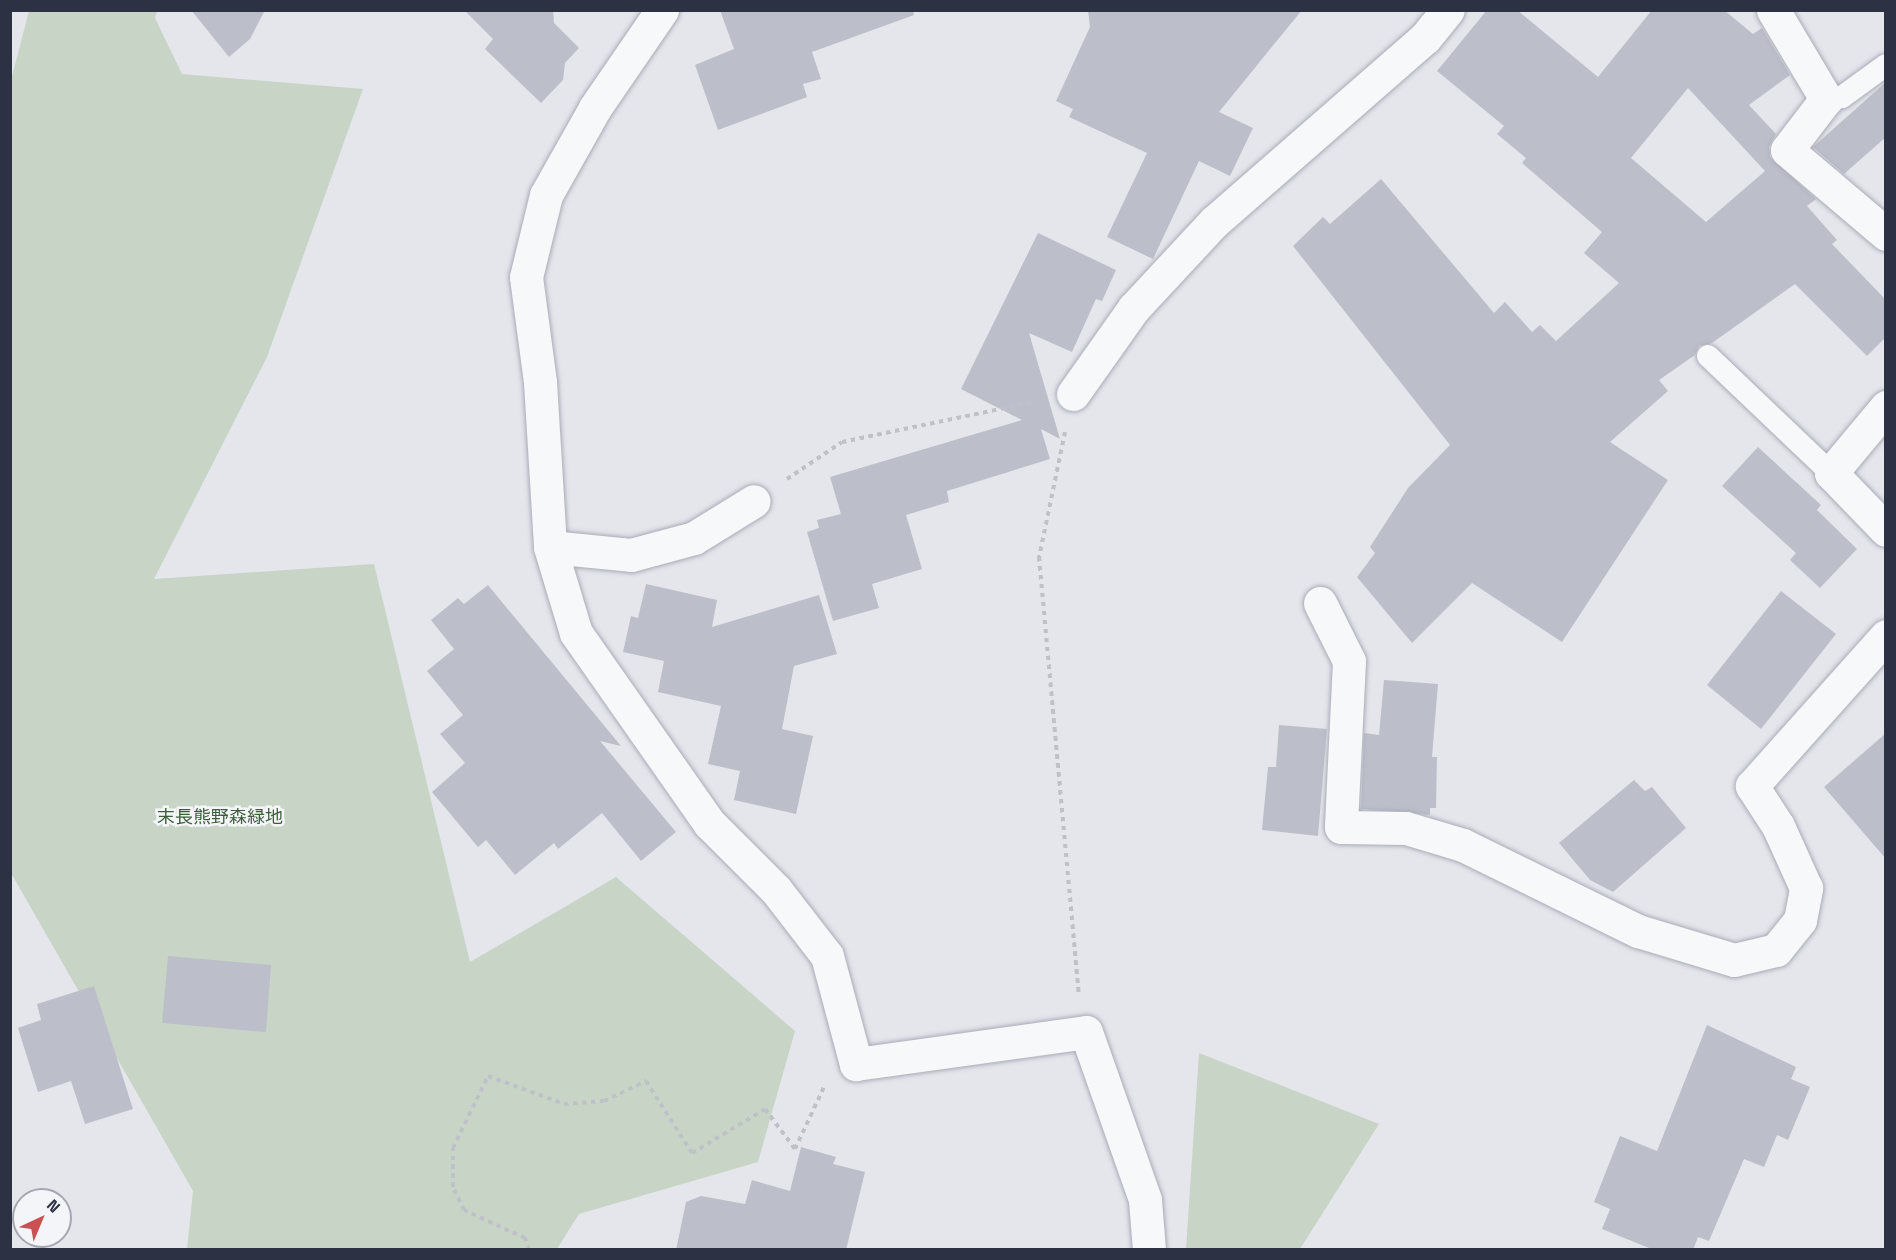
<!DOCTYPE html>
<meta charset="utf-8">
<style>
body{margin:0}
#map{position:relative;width:1896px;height:1260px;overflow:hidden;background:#e4e6ec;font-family:"Space Grotesk","Noto Sans JP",sans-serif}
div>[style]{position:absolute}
.green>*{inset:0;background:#c8d5c6}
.building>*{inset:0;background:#bcbfc9}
.path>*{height:4px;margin-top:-2px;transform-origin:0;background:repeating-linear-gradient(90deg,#bec1c7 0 4.5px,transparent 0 9px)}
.roads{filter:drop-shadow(0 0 2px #a9acb6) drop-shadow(0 0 2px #a9acb6)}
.lane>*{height:22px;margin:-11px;padding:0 11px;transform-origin:11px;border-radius:11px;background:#f7f8fa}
.street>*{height:33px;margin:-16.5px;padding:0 16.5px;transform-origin:16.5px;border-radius:16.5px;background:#f7f8fa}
span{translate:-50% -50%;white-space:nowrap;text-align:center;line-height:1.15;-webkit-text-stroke:5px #f4f5f9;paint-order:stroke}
.park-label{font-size:18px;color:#3c5f3a}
.frame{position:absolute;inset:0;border:12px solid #2c3244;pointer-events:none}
.north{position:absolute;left:12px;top:1188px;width:60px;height:60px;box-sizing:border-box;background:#f4f5f9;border:2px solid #a4a7b1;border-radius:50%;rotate:44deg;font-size:16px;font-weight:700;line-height:24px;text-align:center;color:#2c3244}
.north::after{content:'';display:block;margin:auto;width:21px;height:27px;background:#ca5051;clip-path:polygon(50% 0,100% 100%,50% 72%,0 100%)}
</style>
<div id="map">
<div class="green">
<div style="clip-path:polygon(29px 11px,157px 11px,155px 18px,182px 74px,363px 89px,267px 357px,154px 579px,374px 564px,470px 962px,616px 877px,795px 1031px,758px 1162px,579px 1214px,557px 1249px,187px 1249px,193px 1191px,11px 873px,11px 80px)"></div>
<div style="clip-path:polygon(1199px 1053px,1379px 1124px,1300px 1249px,1186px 1249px)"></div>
</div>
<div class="building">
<div style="clip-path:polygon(191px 10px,265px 10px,250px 39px,229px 57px)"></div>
<div style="clip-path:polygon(464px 10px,553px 10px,554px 23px,579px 48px,565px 63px,563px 80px,541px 103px,485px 49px,493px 39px)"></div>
<div style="clip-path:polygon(720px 10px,913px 10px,914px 15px,812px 52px,821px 79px,803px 84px,807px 97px,718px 130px,695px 65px,734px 49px)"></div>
<div style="clip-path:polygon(1088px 10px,1302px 10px,1219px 112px,1253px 128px,1230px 176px,1199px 161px,1153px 259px,1107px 237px,1147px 153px,1069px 117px,1073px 109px,1056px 101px,1090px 27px)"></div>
<div style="clip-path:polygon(evenodd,1487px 10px,1517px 10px,1598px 77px,1652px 10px,1724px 10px,1753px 34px,1762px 28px,1790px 75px,1749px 105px,1776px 134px,1769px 147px,1770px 157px,1816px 199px,1807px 206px,1837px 240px,1832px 244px,1886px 300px,1886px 337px,1867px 356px,1795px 284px,1712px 343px,1699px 346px,1695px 355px,1659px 380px,1668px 391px,1610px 442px,1668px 480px,1562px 642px,1472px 583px,1412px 643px,1357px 577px,1375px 553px,1370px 547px,1408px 488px,1450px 445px,1293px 246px,1323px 217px,1330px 224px,1381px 179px,1494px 313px,1505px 302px,1532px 332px,1540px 325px,1556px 341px,1619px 283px,1584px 253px,1602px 232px,1522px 163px,1526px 158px,1497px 134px,1504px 126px,1437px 71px,1487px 10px,1688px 88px,1765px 171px,1706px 222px,1631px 158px,1688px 88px)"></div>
<div style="clip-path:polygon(1886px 82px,1886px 137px,1844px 174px,1813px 147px)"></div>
<div style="clip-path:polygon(1038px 233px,1116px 270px,1102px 301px,1096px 299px,1072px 352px,1029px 333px,1060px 439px,1041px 429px,1050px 459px,947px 491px,949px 502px,906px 515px,922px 569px,872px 584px,879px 608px,833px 621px,807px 532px,819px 528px,817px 520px,841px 514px,830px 477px,1022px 420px,961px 389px)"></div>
<div style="clip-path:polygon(1758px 447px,1821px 505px,1817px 510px,1857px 549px,1820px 588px,1790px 560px,1796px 553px,1722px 486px)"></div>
<div style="clip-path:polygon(646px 584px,717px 600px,712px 627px,819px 595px,837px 654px,794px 666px,782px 729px,813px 736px,796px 814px,734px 800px,740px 771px,708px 764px,721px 706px,658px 692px,664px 661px,623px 652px,631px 616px,638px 618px)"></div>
<div style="clip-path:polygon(488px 585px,621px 746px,600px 741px,676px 832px,641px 861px,602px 813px,558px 849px,554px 843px,515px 875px,486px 840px,478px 847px,432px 792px,465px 763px,440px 734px,463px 715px,427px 671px,454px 649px,431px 620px,458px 598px,464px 604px)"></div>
<div style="clip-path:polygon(1781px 591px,1836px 634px,1761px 729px,1707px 685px)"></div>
<div style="clip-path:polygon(1384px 680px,1438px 684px,1432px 757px,1437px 757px,1436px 808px,1430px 808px,1430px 815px,1361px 809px,1364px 733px,1379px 735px)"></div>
<div style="clip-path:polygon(1279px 725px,1327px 729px,1318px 836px,1262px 830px,1268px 767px,1276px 767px)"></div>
<div style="clip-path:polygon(1886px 733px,1886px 859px,1824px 787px)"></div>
<div style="clip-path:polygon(1634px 780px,1645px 791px,1652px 787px,1686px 828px,1613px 892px,1590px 880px,1559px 843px)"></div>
<div style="clip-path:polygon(168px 956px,271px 965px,266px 1032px,162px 1023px)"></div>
<div style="clip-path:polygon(94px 986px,133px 1109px,85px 1124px,71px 1081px,38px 1092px,18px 1028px,41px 1020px,37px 1004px)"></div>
<div style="clip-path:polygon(1707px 1025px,1796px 1067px,1791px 1079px,1810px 1087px,1788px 1140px,1777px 1135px,1764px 1167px,1744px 1159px,1709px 1241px,1698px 1237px,1693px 1250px,1654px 1250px,1602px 1229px,1610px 1209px,1594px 1202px,1620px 1136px,1657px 1151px)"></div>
<div style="clip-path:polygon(801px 1147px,836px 1157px,833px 1164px,865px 1172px,846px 1250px,676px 1250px,686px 1202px,701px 1196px,745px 1204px,752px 1180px,790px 1191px)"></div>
</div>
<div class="path">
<div style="left:1065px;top:432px;width:128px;rotate:101.7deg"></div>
<div style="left:1039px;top:557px;width:438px;rotate:84.8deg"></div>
<div style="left:787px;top:479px;width:66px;rotate:-33.9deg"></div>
<div style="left:842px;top:442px;width:196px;rotate:-11.8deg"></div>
<div style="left:529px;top:1250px;width:13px;rotate:-108deg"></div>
<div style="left:525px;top:1238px;width:67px;rotate:-155.3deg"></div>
<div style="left:464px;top:1210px;width:25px;rotate:-116deg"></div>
<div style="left:453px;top:1187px;width:39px;rotate:-90deg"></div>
<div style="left:453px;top:1148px;width:80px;rotate:-64.1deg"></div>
<div style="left:488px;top:1076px;width:81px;rotate:20.2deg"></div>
<div style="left:564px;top:1104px;width:40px;rotate:-4.3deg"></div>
<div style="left:604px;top:1101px;width:47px;rotate:-25.5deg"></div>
<div style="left:646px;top:1081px;width:85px;rotate:57.4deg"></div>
<div style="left:692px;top:1153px;width:85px;rotate:-31.1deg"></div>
<div style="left:765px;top:1109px;width:50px;rotate:53.1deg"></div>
<div style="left:795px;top:1149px;width:68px;rotate:-64.9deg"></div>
</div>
<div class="roads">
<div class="lane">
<div style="left:1826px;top:99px;width:16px;rotate:-7deg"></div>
<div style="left:1842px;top:97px;width:54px;rotate:-36deg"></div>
<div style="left:1708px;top:356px;width:170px;rotate:43.6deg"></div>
</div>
<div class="street">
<div style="left:662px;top:10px;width:119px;rotate:124.4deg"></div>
<div style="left:595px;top:108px;width:100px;rotate:119.4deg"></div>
<div style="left:546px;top:195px;width:84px;rotate:103.7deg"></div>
<div style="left:526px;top:277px;width:106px;rotate:82.4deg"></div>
<div style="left:540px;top:382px;width:165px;rotate:86.5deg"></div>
<div style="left:550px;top:547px;width:90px;rotate:73.2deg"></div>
<div style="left:576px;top:633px;width:232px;rotate:55deg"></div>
<div style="left:709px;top:823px;width:95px;rotate:45deg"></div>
<div style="left:776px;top:890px;width:83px;rotate:52.3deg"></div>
<div style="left:827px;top:956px;width:112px;rotate:75deg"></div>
<div style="left:856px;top:1064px;width:232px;rotate:-7.9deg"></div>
<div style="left:1086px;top:1032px;width:178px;rotate:70.6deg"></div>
<div style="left:1145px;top:1200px;width:50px;rotate:85.4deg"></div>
<div style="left:1773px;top:10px;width:104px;rotate:59.2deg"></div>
<div style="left:1826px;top:99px;width:64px;rotate:127.4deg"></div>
<div style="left:1787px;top:150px;width:130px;rotate:40.3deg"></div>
<div style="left:1073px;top:394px;width:105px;rotate:-54.7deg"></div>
<div style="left:1134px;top:308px;width:117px;rotate:-47.1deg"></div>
<div style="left:1214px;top:222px;width:280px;rotate:-41.1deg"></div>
<div style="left:1425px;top:38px;width:36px;rotate:-51deg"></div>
<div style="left:1886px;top:407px;width:86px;rotate:129.8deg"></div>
<div style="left:1831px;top:473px;width:79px;rotate:46deg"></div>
<div style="left:550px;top:547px;width:81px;rotate:5.6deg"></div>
<div style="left:631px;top:555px;width:65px;rotate:-15.1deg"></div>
<div style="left:694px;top:538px;width:70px;rotate:-31.7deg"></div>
<div style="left:1320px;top:603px;width:65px;rotate:63.4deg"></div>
<div style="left:1349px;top:661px;width:166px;rotate:92.8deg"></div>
<div style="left:1341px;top:827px;width:65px;rotate:0.9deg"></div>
<div style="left:1406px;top:828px;width:59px;rotate:16.6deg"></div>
<div style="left:1463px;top:845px;width:195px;rotate:26.2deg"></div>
<div style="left:1638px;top:931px;width:100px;rotate:16.8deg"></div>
<div style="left:1734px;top:960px;width:43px;rotate:-13.4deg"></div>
<div style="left:1776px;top:950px;width:38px;rotate:-51deg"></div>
<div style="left:1800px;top:920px;width:33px;rotate:-79deg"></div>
<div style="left:1806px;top:888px;width:68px;rotate:-114.3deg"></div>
<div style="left:1778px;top:826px;width:48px;rotate:-123deg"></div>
<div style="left:1752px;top:786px;width:201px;rotate:-48.2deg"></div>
</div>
</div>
<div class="park-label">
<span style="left:220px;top:817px">末長熊野森緑地</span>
</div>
<div class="frame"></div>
<div class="north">N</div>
</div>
